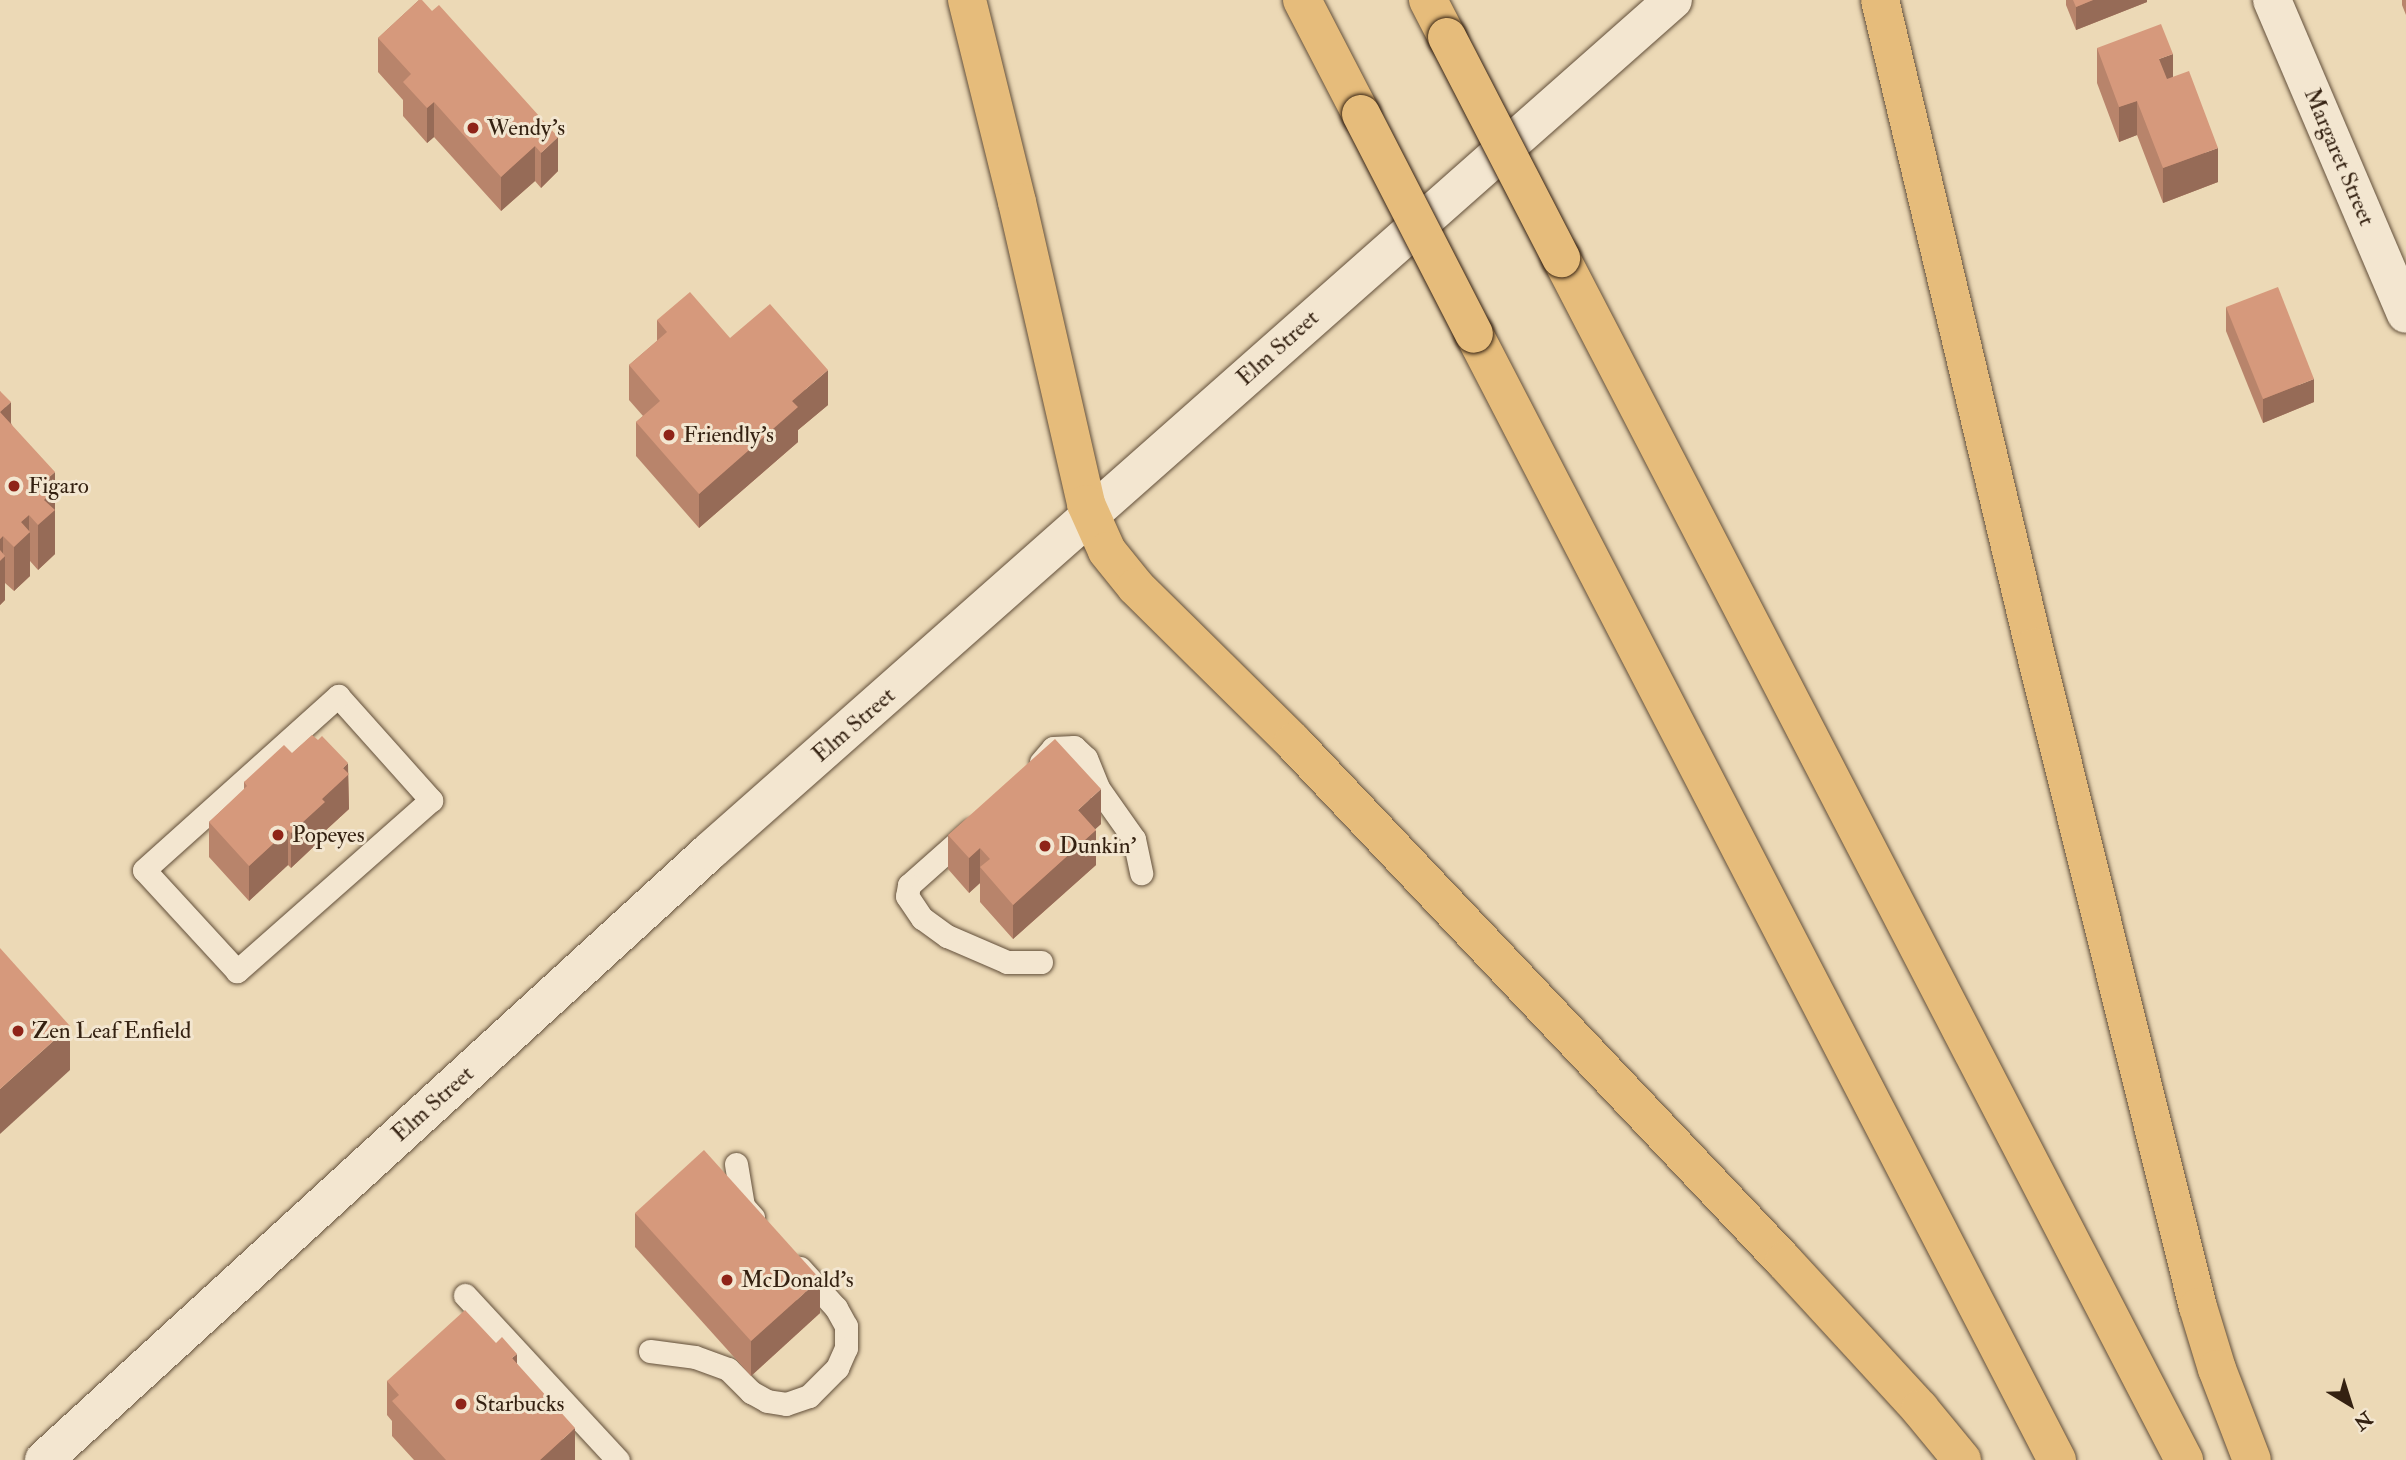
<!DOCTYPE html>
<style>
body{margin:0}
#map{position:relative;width:2406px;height:1460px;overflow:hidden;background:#ecd9b6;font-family:"IM FELL Double Pica",serif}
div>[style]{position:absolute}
.roads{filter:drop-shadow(0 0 2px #624f3a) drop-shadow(0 0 2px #624f3a)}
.lane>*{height:23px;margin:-11.5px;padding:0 11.5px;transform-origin:11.5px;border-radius:11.5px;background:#f3e6d0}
.street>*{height:38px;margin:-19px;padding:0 19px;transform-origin:19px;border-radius:19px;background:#f3e6d0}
.secondary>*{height:38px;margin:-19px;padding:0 19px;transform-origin:19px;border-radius:19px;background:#f3e6d0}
.highway>*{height:38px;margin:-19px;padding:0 19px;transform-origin:19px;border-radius:19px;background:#e6bc7b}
.bridges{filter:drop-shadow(0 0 2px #342111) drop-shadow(0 0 2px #342111)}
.highway-bridge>*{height:38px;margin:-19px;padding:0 19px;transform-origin:19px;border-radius:19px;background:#e6bc7b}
.wall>*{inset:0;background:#b8846b}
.shaded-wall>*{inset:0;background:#966b57}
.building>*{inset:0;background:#d6997c}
.dots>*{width:19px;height:19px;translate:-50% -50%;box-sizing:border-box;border:4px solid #f3e6d0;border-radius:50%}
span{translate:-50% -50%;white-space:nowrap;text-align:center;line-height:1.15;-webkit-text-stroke:6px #f3e6d0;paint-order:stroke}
.poi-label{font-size:23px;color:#342111}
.left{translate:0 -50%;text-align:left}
.street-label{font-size:23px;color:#342111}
.north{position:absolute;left:2315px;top:1369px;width:70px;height:70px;-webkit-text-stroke:5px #f3e6d0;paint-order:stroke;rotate:142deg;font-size:19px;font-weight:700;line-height:28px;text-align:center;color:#342111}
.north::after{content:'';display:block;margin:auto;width:24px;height:32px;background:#342111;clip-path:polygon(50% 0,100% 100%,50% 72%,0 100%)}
</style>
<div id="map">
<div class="roads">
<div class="lane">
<div style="left:338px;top:696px;width:140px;rotate:48.2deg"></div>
<div style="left:431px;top:800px;width:259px;rotate:138.6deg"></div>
<div style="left:237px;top:971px;width:137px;rotate:-132.6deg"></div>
<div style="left:144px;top:870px;width:261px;rotate:-41.9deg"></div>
<div style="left:1041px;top:762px;width:18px;rotate:-49deg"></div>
<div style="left:1053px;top:748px;width:21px;rotate:-3deg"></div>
<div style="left:1074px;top:747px;width:16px;rotate:43deg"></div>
<div style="left:1086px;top:758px;width:32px;rotate:68deg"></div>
<div style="left:1098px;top:788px;width:62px;rotate:54.8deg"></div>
<div style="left:1134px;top:839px;width:35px;rotate:78deg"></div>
<div style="left:971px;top:830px;width:83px;rotate:138.4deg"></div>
<div style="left:909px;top:885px;width:11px;rotate:100deg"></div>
<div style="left:907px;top:896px;width:27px;rotate:56deg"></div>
<div style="left:922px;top:918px;width:31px;rotate:36deg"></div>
<div style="left:947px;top:936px;width:65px;rotate:23.4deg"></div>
<div style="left:1007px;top:962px;width:34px"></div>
<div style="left:736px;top:1164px;width:43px;rotate:80.5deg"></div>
<div style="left:743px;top:1206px;width:15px;rotate:48deg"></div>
<div style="left:465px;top:1295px;width:225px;rotate:47.2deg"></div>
<div style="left:650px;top:1351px;width:45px;rotate:7.6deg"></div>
<div style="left:695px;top:1357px;width:35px;rotate:20deg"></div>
<div style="left:728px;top:1369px;width:33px;rotate:45deg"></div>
<div style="left:751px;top:1392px;width:18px;rotate:29deg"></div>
<div style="left:767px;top:1401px;width:19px;rotate:9deg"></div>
<div style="left:786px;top:1404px;width:24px;rotate:-19deg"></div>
<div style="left:809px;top:1396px;width:40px;rotate:-45deg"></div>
<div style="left:837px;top:1368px;width:22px;rotate:-66deg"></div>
<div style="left:846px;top:1348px;width:22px;rotate:-90deg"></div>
<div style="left:846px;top:1326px;width:21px;rotate:-119deg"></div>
<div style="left:836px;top:1308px;width:54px;rotate:-132deg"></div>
</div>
<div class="street">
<div style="left:2272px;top:0;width:341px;rotate:66.9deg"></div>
</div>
<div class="secondary">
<div style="left:44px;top:1460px;width:902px;rotate:-42.44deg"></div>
<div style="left:710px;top:851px;width:1285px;rotate:-41.47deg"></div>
</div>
<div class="highway">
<div style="left:967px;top:0;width:208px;rotate:76.1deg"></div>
<div style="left:1017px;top:202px;width:310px;rotate:77.1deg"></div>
<div style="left:1086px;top:504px;width:51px;rotate:65.9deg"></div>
<div style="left:1107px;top:551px;width:46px;rotate:51.1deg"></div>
<div style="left:1136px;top:587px;width:221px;rotate:44.6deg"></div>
<div style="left:1293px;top:742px;width:714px;rotate:46.59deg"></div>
<div style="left:1784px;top:1261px;width:201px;rotate:47.4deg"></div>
<div style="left:1920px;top:1409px;width:66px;rotate:50.5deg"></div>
<div style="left:1302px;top:0;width:128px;rotate:62.6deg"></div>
<div style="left:1428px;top:0;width:42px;rotate:62.8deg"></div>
<div style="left:1880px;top:0;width:665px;rotate:76.61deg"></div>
<div style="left:2034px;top:647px;width:680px;rotate:76.05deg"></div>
<div style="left:2198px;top:1307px;width:65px;rotate:73deg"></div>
<div style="left:2217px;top:1369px;width:97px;rotate:69deg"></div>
<div style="left:1561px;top:258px;width:1354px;rotate:62.6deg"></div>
<div style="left:1474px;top:334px;width:1268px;rotate:62.63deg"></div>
</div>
</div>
<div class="bridges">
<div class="highway-bridge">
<div style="left:1447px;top:37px;width:249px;rotate:62.7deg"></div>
<div style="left:1361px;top:114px;width:247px;rotate:62.8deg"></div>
</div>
</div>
<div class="wall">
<div style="clip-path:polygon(419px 0,558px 171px,541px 188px,535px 181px,501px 211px,434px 137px,427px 143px,403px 116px,403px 100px,378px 72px,378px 38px)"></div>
<div style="clip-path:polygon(2066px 0,2147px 0,2147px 2px,2076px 30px,2066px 5px)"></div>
<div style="clip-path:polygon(2402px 0,2406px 0,2406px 15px,2402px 5px)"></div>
<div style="clip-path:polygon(2097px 48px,2173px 77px,2218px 182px,2163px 203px,2137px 135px,2119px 142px,2097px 83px)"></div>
<div style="clip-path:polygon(2226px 307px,2314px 402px,2263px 423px,2226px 331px)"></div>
<div style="clip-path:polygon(657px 320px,730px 338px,828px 405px,798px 430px,798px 442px,699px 528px,636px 456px,636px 422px,643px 416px,629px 400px,629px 365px,657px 341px)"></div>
<div style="clip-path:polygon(0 391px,11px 423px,55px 516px,55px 554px,38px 570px,30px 561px,30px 576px,14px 591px,5px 583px,5px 600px,0 605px)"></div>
<div style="clip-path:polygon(292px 753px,348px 773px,349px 809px,325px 831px,325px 836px,291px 868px,288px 865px,249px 901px,209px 857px,209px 822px,244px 790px,244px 782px)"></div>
<div style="clip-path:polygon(1101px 824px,1095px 829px,1096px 865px,1013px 939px,980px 902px,980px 883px,969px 893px,948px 869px,948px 835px)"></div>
<div style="clip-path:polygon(635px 1213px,820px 1313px,751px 1376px,635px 1247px)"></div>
<div style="clip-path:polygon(496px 1343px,517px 1364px,575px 1460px,414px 1460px,392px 1436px,392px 1421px,387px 1415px,387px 1381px)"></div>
</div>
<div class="shaded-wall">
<div style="clip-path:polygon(2093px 0,2147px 0,2147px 2px,2076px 30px,2076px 7px)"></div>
<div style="clip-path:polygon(2173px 54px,2173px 88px,2159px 93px,2159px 59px)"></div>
<div style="clip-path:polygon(2137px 101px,2137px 135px,2119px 142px,2119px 107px)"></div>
<div style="clip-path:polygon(434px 102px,434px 137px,427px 143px,427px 108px)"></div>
<div style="clip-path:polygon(558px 137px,558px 171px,541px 188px,541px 153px)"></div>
<div style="clip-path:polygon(535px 146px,535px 181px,501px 211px,501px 177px)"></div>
<div style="clip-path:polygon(2218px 148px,2218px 182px,2163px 203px,2163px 168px)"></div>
<div style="clip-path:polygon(828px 370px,828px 405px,798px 430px,798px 442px,699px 528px,699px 494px,792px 401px)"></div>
<div style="clip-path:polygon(2314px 379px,2314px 402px,2263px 423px,2263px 399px)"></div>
<div style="clip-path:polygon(11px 402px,11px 446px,0 412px)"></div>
<div style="clip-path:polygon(55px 472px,55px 554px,38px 570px,38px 525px,40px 485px)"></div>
<div style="clip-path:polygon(29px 515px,29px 533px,30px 532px,30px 576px,14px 591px,14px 547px,21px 522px)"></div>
<div style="clip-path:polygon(3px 536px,3px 558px,5px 556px,5px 600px,0 605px,0 539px)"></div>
<div style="clip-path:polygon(348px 763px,349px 809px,325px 831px,325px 836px,291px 868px,291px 833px,322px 799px,343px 768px)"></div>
<div style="clip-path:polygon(1101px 789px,1101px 824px,1078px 845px,1078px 810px)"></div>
<div style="clip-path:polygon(288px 830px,288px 865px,249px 901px,249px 866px)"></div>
<div style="clip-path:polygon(1096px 830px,1096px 865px,1013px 939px,1013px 905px)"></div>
<div style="clip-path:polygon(980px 848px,980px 883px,969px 893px,969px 858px)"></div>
<div style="clip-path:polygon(70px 1026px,70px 1070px,0 1134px,0 1089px)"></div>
<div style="clip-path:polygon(820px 1279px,820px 1313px,751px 1376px,751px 1341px)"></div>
<div style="clip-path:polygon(517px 1354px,517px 1389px,512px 1358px)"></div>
<div style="clip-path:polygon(575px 1428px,575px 1460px,540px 1460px)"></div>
</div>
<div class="building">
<div style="clip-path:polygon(419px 0,422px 0,432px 11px,439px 5px,558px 137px,541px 153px,535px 146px,501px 177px,434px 102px,427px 108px,403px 82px,411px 74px,378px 38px)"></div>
<div style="clip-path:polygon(2073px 0,2093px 0,2076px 7px)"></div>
<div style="clip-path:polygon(2161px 24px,2173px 54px,2159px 59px,2167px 79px,2189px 71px,2218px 148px,2163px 168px,2137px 101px,2119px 107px,2097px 48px)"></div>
<div style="clip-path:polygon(2278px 287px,2314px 379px,2263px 399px,2226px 307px)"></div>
<div style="clip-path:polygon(690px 292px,730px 338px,770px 304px,828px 370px,792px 401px,798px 407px,699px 494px,636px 422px,660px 401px,629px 365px,667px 332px,657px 320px)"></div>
<div style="clip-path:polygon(0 391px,11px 402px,0 412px,55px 472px,40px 485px,49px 495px,44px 500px,55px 510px,38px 525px,29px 515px,21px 522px,30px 532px,14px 547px,3px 536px,0 539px)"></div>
<div style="clip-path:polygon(0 550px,5px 556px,0 561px)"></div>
<div style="clip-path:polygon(312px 735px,318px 740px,322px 736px,348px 763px,343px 768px,349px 774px,322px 799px,325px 802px,291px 833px,288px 830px,249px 866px,209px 822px,247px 786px,244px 782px,284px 745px,292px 753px)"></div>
<div style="clip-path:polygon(1055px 739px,1101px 789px,1078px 810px,1096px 830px,1013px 905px,980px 867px,990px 859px,980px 848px,969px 858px,948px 835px)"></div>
<div style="clip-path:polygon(0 948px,70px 1026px,0 1089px)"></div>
<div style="clip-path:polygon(704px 1150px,820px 1279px,751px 1341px,635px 1213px)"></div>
<div style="clip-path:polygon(465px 1310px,496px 1343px,502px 1337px,517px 1354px,512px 1358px,575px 1428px,540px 1460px,446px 1460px,392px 1401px,399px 1395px,387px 1381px)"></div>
</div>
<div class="dots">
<div style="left:473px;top:128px;background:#8f2418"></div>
<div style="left:669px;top:435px;background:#8f2418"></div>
<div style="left:14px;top:486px;background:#8f2418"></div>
<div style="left:278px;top:835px;background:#8f2418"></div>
<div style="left:1045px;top:846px;background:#8f2418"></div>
<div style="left:18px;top:1031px;background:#8f2418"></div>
<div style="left:727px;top:1280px;background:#8f2418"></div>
<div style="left:461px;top:1404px;background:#8f2418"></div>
</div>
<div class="poi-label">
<span class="left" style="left:487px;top:128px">Wendy's</span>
<span class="left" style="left:683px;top:435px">Friendly's</span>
<span class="left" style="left:28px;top:486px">Figaro</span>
<span class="left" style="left:292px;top:835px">Popeyes</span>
<span class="left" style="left:1059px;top:846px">Dunkin'</span>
<span class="left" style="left:32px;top:1031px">Zen Leaf Enfield</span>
<span class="left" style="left:741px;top:1280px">McDonald's</span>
<span class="left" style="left:475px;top:1404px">Starbucks</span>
</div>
<div class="street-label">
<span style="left:2339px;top:157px;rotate:67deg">Margaret Street</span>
<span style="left:1278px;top:348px;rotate:-42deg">Elm Street</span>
<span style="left:854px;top:725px;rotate:-41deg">Elm Street</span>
<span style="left:433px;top:1104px;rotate:-42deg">Elm Street</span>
</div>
<div class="north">N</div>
</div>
